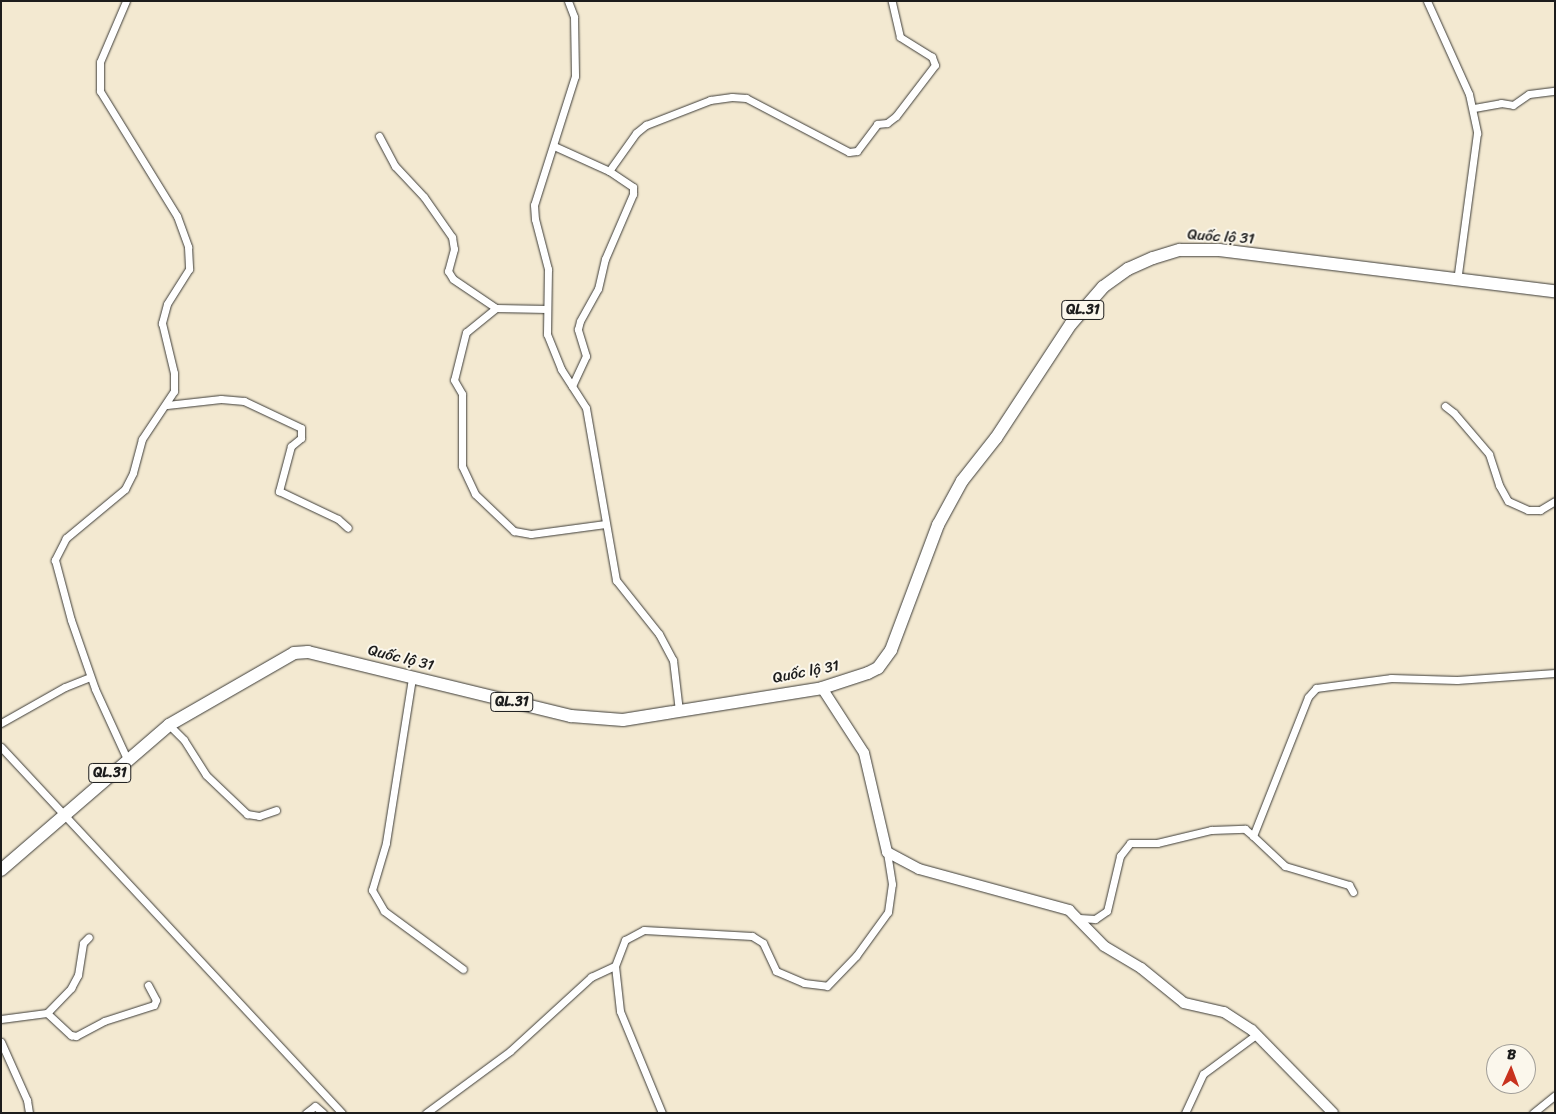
<!DOCTYPE html>
<meta charset="utf-8">
<style>
body{margin:0}
#map{position:relative;width:1556px;height:1114px;overflow:hidden;background:#f3e9d1;font-family:Sriracha,sans-serif}
div>[style]{position:absolute}
.roads{filter:drop-shadow(0 0 1px #3c3b37) drop-shadow(0 0 1px #3c3b37)}
.street>*{height:7px;margin:-3.5px;padding:0 3.5px;transform-origin:3.5px;border-radius:3.5px;background:#fff}
.secondary>*{height:10px;margin:-5px;padding:0 5px;transform-origin:5px;border-radius:5px;background:#fff}
.highway>*{height:12px;margin:-6px;padding:0 6px;transform-origin:6px;border-radius:6px;background:#fff}
span{translate:-50% -50%;white-space:nowrap;text-align:center;line-height:1.15;-webkit-text-stroke:4px #fbf7ec;paint-order:stroke}
.shield-label span{padding:1px 4px;background:#fbf7ec;border:1px solid;border-radius:4px;-webkit-text-stroke-width:0}
.shield-label{font-size:14px;color:#1c1c1c;font-weight:700}
.street-label{font-size:15px;color:#1c1c1c}
.frame{position:absolute;inset:0;border:2px solid #1c1c1c;pointer-events:none}
.north{position:absolute;left:1486px;top:1044px;width:50px;height:50px;box-sizing:border-box;background:#fbf7ec;border:1px solid #a29f99;border-radius:50%;rotate:2deg;font-size:14px;font-weight:700;line-height:20px;text-align:center;color:#1c1c1c}
.north::after{content:'';display:block;margin:auto;width:18px;height:22px;background:#c8321e;clip-path:polygon(50% 0,100% 100%,50% 72%,0 100%)}
</style>
<div id="map">
<div class="roads">
<div class="street">
<div style="left:126px;top:1px;width:66px;rotate:113.1deg"></div>
<div style="left:100px;top:62px;width:29px;rotate:90deg"></div>
<div style="left:100px;top:91px;width:147px;rotate:58.4deg"></div>
<div style="left:177px;top:216px;width:33px;rotate:70deg"></div>
<div style="left:188px;top:247px;width:22px;rotate:87deg"></div>
<div style="left:189px;top:269px;width:41px;rotate:122.2deg"></div>
<div style="left:167px;top:304px;width:20px;rotate:105deg"></div>
<div style="left:162px;top:323px;width:51px;rotate:76.5deg"></div>
<div style="left:174px;top:373px;width:18px;rotate:90deg"></div>
<div style="left:174px;top:391px;width:58px;rotate:123.7deg"></div>
<div style="left:142px;top:439px;width:35px;rotate:105deg"></div>
<div style="left:133px;top:473px;width:18px;rotate:117deg"></div>
<div style="left:125px;top:489px;width:77px;rotate:140.3deg"></div>
<div style="left:66px;top:538px;width:25px;rotate:117deg"></div>
<div style="left:55px;top:560px;width:62px;rotate:75.1deg"></div>
<div style="left:71px;top:620px;width:73px;rotate:70.8deg"></div>
<div style="left:95px;top:689px;width:77px;rotate:65.4deg"></div>
<div style="left:568px;top:1px;width:17px;rotate:69deg"></div>
<div style="left:574px;top:17px;width:59px;rotate:89deg"></div>
<div style="left:575px;top:76px;width:135px;rotate:107.6deg"></div>
<div style="left:534px;top:205px;width:14px;rotate:86deg"></div>
<div style="left:535px;top:219px;width:52px;rotate:75.4deg"></div>
<div style="left:548px;top:269px;width:65px;rotate:90.9deg"></div>
<div style="left:547px;top:334px;width:38px;rotate:68deg"></div>
<div style="left:561px;top:369px;width:46px;rotate:57.3deg"></div>
<div style="left:586px;top:408px;width:175px;rotate:80.1deg"></div>
<div style="left:616px;top:580px;width:69px;rotate:51.5deg"></div>
<div style="left:659px;top:634px;width:30px;rotate:62deg"></div>
<div style="left:673px;top:660px;width:51px;rotate:83.3deg"></div>
<div style="left:1427px;top:1px;width:102px;rotate:65.7deg"></div>
<div style="left:1469px;top:94px;width:40px;rotate:78deg"></div>
<div style="left:1477px;top:133px;width:148px;rotate:97.7deg"></div>
<div style="left:1474px;top:108px;width:27px;rotate:-10deg"></div>
<div style="left:1501px;top:103px;width:12px;rotate:9deg"></div>
<div style="left:1513px;top:105px;width:19px;rotate:-35deg"></div>
<div style="left:1529px;top:94px;width:26px;rotate:-7deg"></div>
<div style="left:379px;top:136px;width:34px;rotate:62deg"></div>
<div style="left:395px;top:166px;width:42px;rotate:46.9deg"></div>
<div style="left:424px;top:197px;width:49px;rotate:55deg"></div>
<div style="left:452px;top:237px;width:12px;rotate:81deg"></div>
<div style="left:454px;top:249px;width:23px;rotate:105deg"></div>
<div style="left:448px;top:271px;width:9px;rotate:58deg"></div>
<div style="left:453px;top:279px;width:52px;rotate:34deg"></div>
<div style="left:554px;top:146px;width:60px;rotate:24.4deg"></div>
<div style="left:609px;top:171px;width:47px;rotate:-54.6deg"></div>
<div style="left:636px;top:133px;width:13px;rotate:-39deg"></div>
<div style="left:646px;top:125px;width:69px;rotate:-21.3deg"></div>
<div style="left:710px;top:100px;width:22px;rotate:-8deg"></div>
<div style="left:732px;top:97px;width:14px;rotate:4deg"></div>
<div style="left:746px;top:98px;width:116px;rotate:27.7deg"></div>
<div style="left:849px;top:152px;width:8px;rotate:-7deg"></div>
<div style="left:857px;top:151px;width:34px;rotate:-53deg"></div>
<div style="left:877px;top:124px;width:10px;rotate:-6deg"></div>
<div style="left:887px;top:123px;width:11px;rotate:-38deg"></div>
<div style="left:896px;top:116px;width:64px;rotate:-52.6deg"></div>
<div style="left:935px;top:65px;width:9px;rotate:-111deg"></div>
<div style="left:932px;top:57px;width:38px;rotate:-148deg"></div>
<div style="left:900px;top:37px;width:37px;rotate:-103deg"></div>
<div style="left:547px;top:309px;width:51px;rotate:-178.9deg"></div>
<div style="left:496px;top:308px;width:38px;rotate:141deg"></div>
<div style="left:466px;top:332px;width:49px;rotate:104deg"></div>
<div style="left:454px;top:380px;width:16px;rotate:60deg"></div>
<div style="left:462px;top:394px;width:72px;rotate:90deg"></div>
<div style="left:462px;top:466px;width:31px;rotate:65deg"></div>
<div style="left:475px;top:494px;width:54px;rotate:43.5deg"></div>
<div style="left:514px;top:531px;width:17px;rotate:10deg"></div>
<div style="left:531px;top:534px;width:75px;rotate:-7.7deg"></div>
<div style="left:572px;top:386px;width:33px;rotate:-65deg"></div>
<div style="left:586px;top:356px;width:28px;rotate:-107deg"></div>
<div style="left:578px;top:329px;width:8px;rotate:-76deg"></div>
<div style="left:580px;top:321px;width:37px;rotate:-61deg"></div>
<div style="left:598px;top:289px;width:31px;rotate:-77deg"></div>
<div style="left:605px;top:259px;width:71px;rotate:-66.7deg"></div>
<div style="left:633px;top:194px;width:7px;rotate:-90deg"></div>
<div style="left:633px;top:187px;width:29px;rotate:-146deg"></div>
<div style="left:167px;top:405px;width:54px;rotate:-6.3deg"></div>
<div style="left:221px;top:399px;width:23px;rotate:5deg"></div>
<div style="left:244px;top:401px;width:63px;rotate:25.3deg"></div>
<div style="left:301px;top:428px;width:10px;rotate:90deg"></div>
<div style="left:301px;top:438px;width:13px;rotate:141deg"></div>
<div style="left:291px;top:446px;width:47px;rotate:104.9deg"></div>
<div style="left:279px;top:491px;width:65px;rotate:25.4deg"></div>
<div style="left:338px;top:519px;width:13px;rotate:42deg"></div>
<div style="left:1445px;top:406px;width:11px;rotate:38deg"></div>
<div style="left:1454px;top:413px;width:54px;rotate:49.5deg"></div>
<div style="left:1489px;top:454px;width:33px;rotate:72deg"></div>
<div style="left:1499px;top:485px;width:18px;rotate:61deg"></div>
<div style="left:1508px;top:501px;width:22px;rotate:24deg"></div>
<div style="left:1528px;top:510px;width:12px"></div>
<div style="left:1540px;top:510px;width:17px;rotate:-31deg"></div>
<div style="left:412px;top:678px;width:167px;rotate:99deg"></div>
<div style="left:386px;top:843px;width:49px;rotate:106.6deg"></div>
<div style="left:372px;top:890px;width:24px;rotate:60deg"></div>
<div style="left:384px;top:911px;width:98px;rotate:36.3deg"></div>
<div style="left:1px;top:723px;width:73px;rotate:-29.4deg"></div>
<div style="left:65px;top:687px;width:27px;rotate:-22deg"></div>
<div style="left:169px;top:725px;width:21px;rotate:45deg"></div>
<div style="left:184px;top:740px;width:41px;rotate:57.8deg"></div>
<div style="left:206px;top:775px;width:57px;rotate:43.6deg"></div>
<div style="left:247px;top:814px;width:12px;rotate:9deg"></div>
<div style="left:259px;top:816px;width:18px;rotate:-19deg"></div>
<div style="left:1px;top:747px;width:500px;rotate:47.03deg"></div>
<div style="left:1253px;top:836px;width:44px;rotate:43.2deg"></div>
<div style="left:1285px;top:866px;width:67px;rotate:16.5deg"></div>
<div style="left:1349px;top:885px;width:8px;rotate:60deg"></div>
<div style="left:1079px;top:918px;width:16px;rotate:4deg"></div>
<div style="left:1095px;top:919px;width:14px;rotate:-34deg"></div>
<div style="left:1107px;top:911px;width:57px;rotate:-76.7deg"></div>
<div style="left:1120px;top:856px;width:16px;rotate:-52deg"></div>
<div style="left:1130px;top:843px;width:27px"></div>
<div style="left:1157px;top:843px;width:56px;rotate:-13.5deg"></div>
<div style="left:1211px;top:830px;width:34px;rotate:-2deg"></div>
<div style="left:1245px;top:829px;width:11px;rotate:41deg"></div>
<div style="left:1253px;top:836px;width:149px;rotate:-68.4deg"></div>
<div style="left:1308px;top:697px;width:12px;rotate:-48deg"></div>
<div style="left:1316px;top:688px;width:76px;rotate:-7.6deg"></div>
<div style="left:1391px;top:678px;width:66px;rotate:1.7deg"></div>
<div style="left:1457px;top:680px;width:98px;rotate:-4.1deg"></div>
<div style="left:47px;top:1013px;width:33px;rotate:43deg"></div>
<div style="left:71px;top:1035px;width:5px;rotate:11deg"></div>
<div style="left:76px;top:1036px;width:32px;rotate:-28deg"></div>
<div style="left:104px;top:1021px;width:52px;rotate:-17.7deg"></div>
<div style="left:154px;top:1005px;width:5px;rotate:-68deg"></div>
<div style="left:156px;top:1000px;width:17px;rotate:-118deg"></div>
<div style="left:1px;top:1019px;width:46px;rotate:-7.4deg"></div>
<div style="left:47px;top:1013px;width:35px;rotate:-46deg"></div>
<div style="left:71px;top:988px;width:15px;rotate:-62deg"></div>
<div style="left:78px;top:975px;width:32px;rotate:-81deg"></div>
<div style="left:83px;top:943px;width:8px;rotate:-45deg"></div>
<div style="left:1px;top:1042px;width:64px;rotate:65.9deg"></div>
<div style="left:27px;top:1100px;width:13px;rotate:81deg"></div>
<div style="left:306px;top:1113px;width:11px;rotate:-38deg"></div>
<div style="left:315px;top:1106px;width:11px;rotate:41deg"></div>
<div style="left:426px;top:1113px;width:104px;rotate:-36.4deg"></div>
<div style="left:510px;top:1051px;width:110px;rotate:-42.4deg"></div>
<div style="left:591px;top:977px;width:26px;rotate:-25deg"></div>
<div style="left:662px;top:1113px;width:110px;rotate:-112.4deg"></div>
<div style="left:620px;top:1011px;width:45px;rotate:-96.3deg"></div>
<div style="left:615px;top:966px;width:28px;rotate:-69deg"></div>
<div style="left:625px;top:940px;width:21px;rotate:-28deg"></div>
<div style="left:644px;top:930px;width:108px;rotate:3.2deg"></div>
<div style="left:752px;top:936px;width:13px;rotate:32deg"></div>
<div style="left:763px;top:943px;width:31px;rotate:65deg"></div>
<div style="left:776px;top:971px;width:30px;rotate:23deg"></div>
<div style="left:804px;top:983px;width:23px;rotate:7deg"></div>
<div style="left:827px;top:986px;width:42px;rotate:-46deg"></div>
<div style="left:856px;top:956px;width:54px;rotate:-54deg"></div>
<div style="left:888px;top:912px;width:28px;rotate:-82deg"></div>
<div style="left:892px;top:884px;width:32px;rotate:-99deg"></div>
<div style="left:1185px;top:1113px;width:43px;rotate:-65.2deg"></div>
<div style="left:1203px;top:1074px;width:67px;rotate:-36.5deg"></div>
<div style="left:1533px;top:1113px;width:28px;rotate:-39deg"></div>
</div>
<div class="secondary">
<div style="left:822px;top:688px;width:77px;rotate:57.1deg"></div>
<div style="left:864px;top:753px;width:102px;rotate:76.9deg"></div>
<div style="left:887px;top:852px;width:36px;rotate:28deg"></div>
<div style="left:919px;top:869px;width:156px;rotate:15.3deg"></div>
<div style="left:1069px;top:910px;width:50px;rotate:45.8deg"></div>
<div style="left:1104px;top:946px;width:43px;rotate:30.7deg"></div>
<div style="left:1141px;top:968px;width:55px;rotate:39.1deg"></div>
<div style="left:1184px;top:1003px;width:41px;rotate:12.7deg"></div>
<div style="left:1224px;top:1012px;width:33px;rotate:33deg"></div>
<div style="left:1252px;top:1030px;width:116px;rotate:45.7deg"></div>
</div>
<div class="highway">
<div style="left:1px;top:870px;width:222px;rotate:-40.8deg"></div>
<div style="left:169px;top:725px;width:144px;rotate:-29.9deg"></div>
<div style="left:294px;top:653px;width:14px;rotate:-4deg"></div>
<div style="left:308px;top:652px;width:271px;rotate:13.7deg"></div>
<div style="left:571px;top:716px;width:52px;rotate:4.4deg"></div>
<div style="left:623px;top:720px;width:202px;rotate:-9.1deg"></div>
<div style="left:822px;top:688px;width:48px;rotate:-18.1deg"></div>
<div style="left:868px;top:673px;width:11px;rotate:-27deg"></div>
<div style="left:878px;top:668px;width:22px;rotate:-54deg"></div>
<div style="left:891px;top:650px;width:134px;rotate:-69.4deg"></div>
<div style="left:938px;top:525px;width:50px;rotate:-61.4deg"></div>
<div style="left:962px;top:481px;width:55px;rotate:-51.7deg"></div>
<div style="left:996px;top:438px;width:136px;rotate:-56.7deg"></div>
<div style="left:1071px;top:324px;width:49px;rotate:-49.1deg"></div>
<div style="left:1103px;top:287px;width:31px;rotate:-36deg"></div>
<div style="left:1128px;top:269px;width:27px;rotate:-24deg"></div>
<div style="left:1153px;top:258px;width:28px;rotate:-17deg"></div>
<div style="left:1180px;top:250px;width:39px"></div>
<div style="left:1219px;top:250px;width:338px;rotate:7deg"></div>
</div>
</div>
<div class="shield-label">
<span style="left:1083px;top:310px">QL.31</span>
<span style="left:512px;top:702px">QL.31</span>
<span style="left:110px;top:773px">QL.31</span>
</div>
<div class="street-label">
<span style="left:1221px;top:237px;rotate:4deg">Quốc lộ 31</span>
<span style="left:401px;top:658px;rotate:14deg">Quốc lộ 31</span>
<span style="left:806px;top:672px;rotate:-11deg">Quốc lộ 31</span>
</div>
<div class="frame"></div>
<div class="north">B</div>
</div>
